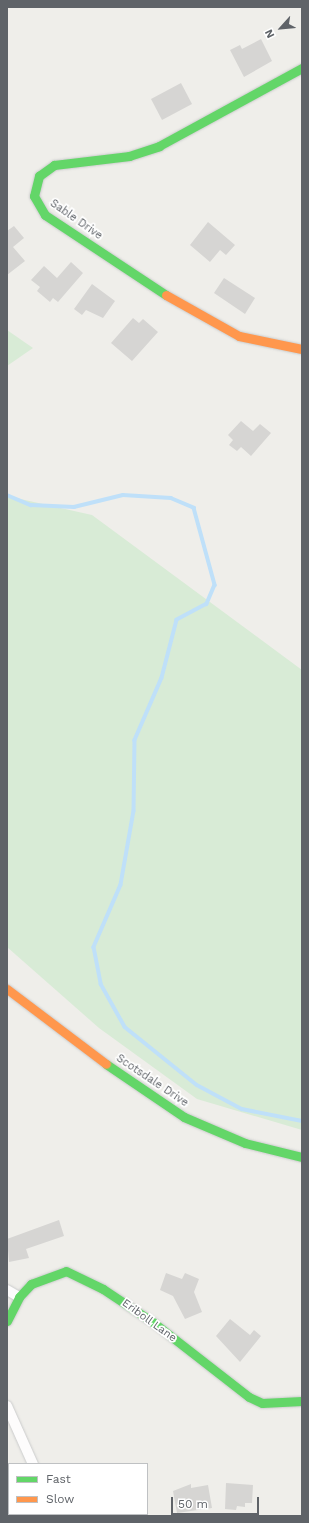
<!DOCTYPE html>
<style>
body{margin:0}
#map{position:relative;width:309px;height:1523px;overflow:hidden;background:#efeeea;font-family:"Work Sans",sans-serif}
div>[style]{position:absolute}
.green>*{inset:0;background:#d8ebd6}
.stream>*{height:3.5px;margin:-1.75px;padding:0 1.75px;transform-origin:1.75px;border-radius:1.75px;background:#bfe0f9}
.building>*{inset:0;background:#d6d5d3}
.roads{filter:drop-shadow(0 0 1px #cbcccc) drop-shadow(0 0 1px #cbcccc)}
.street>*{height:10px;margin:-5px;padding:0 5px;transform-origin:5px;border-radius:5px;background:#fdfcfc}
.fast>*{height:9px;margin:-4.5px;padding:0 4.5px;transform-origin:4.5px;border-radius:4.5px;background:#63d668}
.slow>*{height:9px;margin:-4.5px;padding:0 4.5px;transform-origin:4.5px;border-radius:4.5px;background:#ff974d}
span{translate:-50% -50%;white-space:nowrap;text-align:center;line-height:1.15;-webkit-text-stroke:3.5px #fff;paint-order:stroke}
.street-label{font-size:11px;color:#5f6368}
.frame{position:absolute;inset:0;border:8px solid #5f6368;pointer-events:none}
.legend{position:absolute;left:8px;top:1463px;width:140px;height:52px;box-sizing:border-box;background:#fff;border:1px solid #bfc1c3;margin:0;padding:5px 7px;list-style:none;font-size:12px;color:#5f6368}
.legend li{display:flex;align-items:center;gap:8px;height:20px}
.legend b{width:20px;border:1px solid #bfc1c3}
.north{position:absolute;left:261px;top:8px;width:40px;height:40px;-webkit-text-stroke:3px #fff;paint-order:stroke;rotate:243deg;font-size:11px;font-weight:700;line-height:16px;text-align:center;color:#5f6368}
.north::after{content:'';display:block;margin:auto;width:14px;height:18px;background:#5f6368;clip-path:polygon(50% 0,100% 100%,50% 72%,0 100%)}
.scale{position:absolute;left:171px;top:1497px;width:88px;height:18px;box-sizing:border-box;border:2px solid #5f6368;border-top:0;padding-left:5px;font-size:12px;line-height:14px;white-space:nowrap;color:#5f6368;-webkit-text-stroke:3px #fff;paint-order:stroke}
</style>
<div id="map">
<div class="green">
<div style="clip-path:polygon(7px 330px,33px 348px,7px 366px)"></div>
<div style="clip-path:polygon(7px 496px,92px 515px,302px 670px,302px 1130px,197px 1099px,99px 1028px,7px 947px)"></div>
</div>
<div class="stream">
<div style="left:7px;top:495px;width:26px;rotate:23deg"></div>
<div style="left:31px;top:505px;width:43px;rotate:2.7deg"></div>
<div style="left:74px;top:507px;width:50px;rotate:-13.8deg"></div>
<div style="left:123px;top:495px;width:48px;rotate:3.6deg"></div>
<div style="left:171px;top:498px;width:25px;rotate:23deg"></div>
<div style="left:194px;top:508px;width:80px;rotate:74.7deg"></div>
<div style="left:215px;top:585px;width:21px;rotate:113deg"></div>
<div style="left:207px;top:604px;width:34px;rotate:152deg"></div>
<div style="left:177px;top:620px;width:60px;rotate:104.5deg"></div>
<div style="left:162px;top:678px;width:68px;rotate:113.5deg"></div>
<div style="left:135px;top:740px;width:71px;rotate:90.8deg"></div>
<div style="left:134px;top:811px;width:75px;rotate:100deg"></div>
<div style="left:121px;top:885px;width:68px;rotate:113.5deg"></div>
<div style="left:94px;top:947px;width:38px;rotate:79deg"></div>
<div style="left:101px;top:984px;width:49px;rotate:60.8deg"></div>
<div style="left:125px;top:1027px;width:92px;rotate:38.9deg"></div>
<div style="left:197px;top:1085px;width:51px;rotate:28.1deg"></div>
<div style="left:242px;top:1109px;width:61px;rotate:11.3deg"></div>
</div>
<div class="building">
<div style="clip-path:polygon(261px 39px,272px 61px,244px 77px,230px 50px,240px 45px,242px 49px)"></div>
<div style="clip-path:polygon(181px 83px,192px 104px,162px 120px,151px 99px)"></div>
<div style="clip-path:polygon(208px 222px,235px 245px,226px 255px,220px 250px,210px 262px,190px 245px)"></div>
<div style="clip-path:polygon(14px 226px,24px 238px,13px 247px,25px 261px,7px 275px,7px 231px)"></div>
<div style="clip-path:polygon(71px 262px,83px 273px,58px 302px,53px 298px,50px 302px,37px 291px,40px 287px,31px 280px,44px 266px,57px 278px)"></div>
<div style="clip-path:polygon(224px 278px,255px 298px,245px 314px,214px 293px)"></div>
<div style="clip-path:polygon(92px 284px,115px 301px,103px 318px,86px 310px,82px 315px,74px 309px)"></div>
<div style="clip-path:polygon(133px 318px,139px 323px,143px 319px,158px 332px,132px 361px,111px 343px)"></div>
<div style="clip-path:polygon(241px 421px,253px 431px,260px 424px,271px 433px,251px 456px,241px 447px,237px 451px,229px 445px,233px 440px,228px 435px)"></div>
<div style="clip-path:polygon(59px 1220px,64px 1236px,26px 1249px,29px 1258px,9px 1262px,7px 1239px)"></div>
<div style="clip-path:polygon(166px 1273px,182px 1279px,185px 1273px,199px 1279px,194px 1292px,202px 1312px,185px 1319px,173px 1296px,160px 1290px)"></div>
<div style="clip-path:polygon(230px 1319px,250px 1335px,254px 1330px,261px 1336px,240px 1362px,216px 1336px)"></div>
<div style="clip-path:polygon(226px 1483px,253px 1485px,252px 1503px,245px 1503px,245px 1507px,237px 1506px,236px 1510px,225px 1509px)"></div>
<div style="clip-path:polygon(191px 1484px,191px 1488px,208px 1485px,212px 1508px,177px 1513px,173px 1491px)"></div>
</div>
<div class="roads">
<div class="street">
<div style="left:7px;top:1290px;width:14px;rotate:30deg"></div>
<div style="left:7px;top:1406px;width:64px;rotate:65.9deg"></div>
<div style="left:57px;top:1514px;width:2px;rotate:63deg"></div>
</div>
<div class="fast">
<div style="left:166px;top:295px;width:145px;rotate:-146.5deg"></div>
<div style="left:45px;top:215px;width:22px;rotate:-120deg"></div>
<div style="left:34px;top:196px;width:21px;rotate:-76deg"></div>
<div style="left:39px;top:176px;width:19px;rotate:-36deg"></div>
<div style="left:54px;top:165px;width:76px;rotate:-6.8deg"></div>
<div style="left:129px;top:156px;width:32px;rotate:-18deg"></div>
<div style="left:159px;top:146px;width:163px;rotate:-28.6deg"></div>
<div style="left:106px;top:1064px;width:94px;rotate:34.2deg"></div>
<div style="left:184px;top:1117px;width:66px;rotate:23.1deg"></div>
<div style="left:245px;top:1143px;width:59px;rotate:13.8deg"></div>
<div style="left:7px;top:1321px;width:27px;rotate:-63deg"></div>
<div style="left:19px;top:1297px;width:18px;rotate:-47deg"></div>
<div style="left:31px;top:1284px;width:37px;rotate:-20deg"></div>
<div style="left:66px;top:1271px;width:41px;rotate:25.9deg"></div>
<div style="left:103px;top:1289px;width:61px;rotate:33.7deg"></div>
<div style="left:154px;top:1323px;width:120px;rotate:37.9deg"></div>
<div style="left:249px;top:1397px;width:14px;rotate:25deg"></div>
<div style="left:262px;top:1403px;width:40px;rotate:-2.9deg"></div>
</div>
<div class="slow">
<div style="left:166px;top:295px;width:84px;rotate:29.3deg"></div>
<div style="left:239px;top:336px;width:64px;rotate:11.7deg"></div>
<div style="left:7px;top:989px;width:124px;rotate:37.1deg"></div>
</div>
</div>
<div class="street-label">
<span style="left:76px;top:220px;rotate:35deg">Sable Drive</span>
<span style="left:152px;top:1081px;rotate:34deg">Scotsdale Drive</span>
<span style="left:149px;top:1321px;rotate:36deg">Eriboll Lane</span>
</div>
<div class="frame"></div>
<ul class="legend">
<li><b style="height:5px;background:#63d668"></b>Fast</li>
<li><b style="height:5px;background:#ff974d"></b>Slow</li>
</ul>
<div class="north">N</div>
<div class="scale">50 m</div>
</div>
